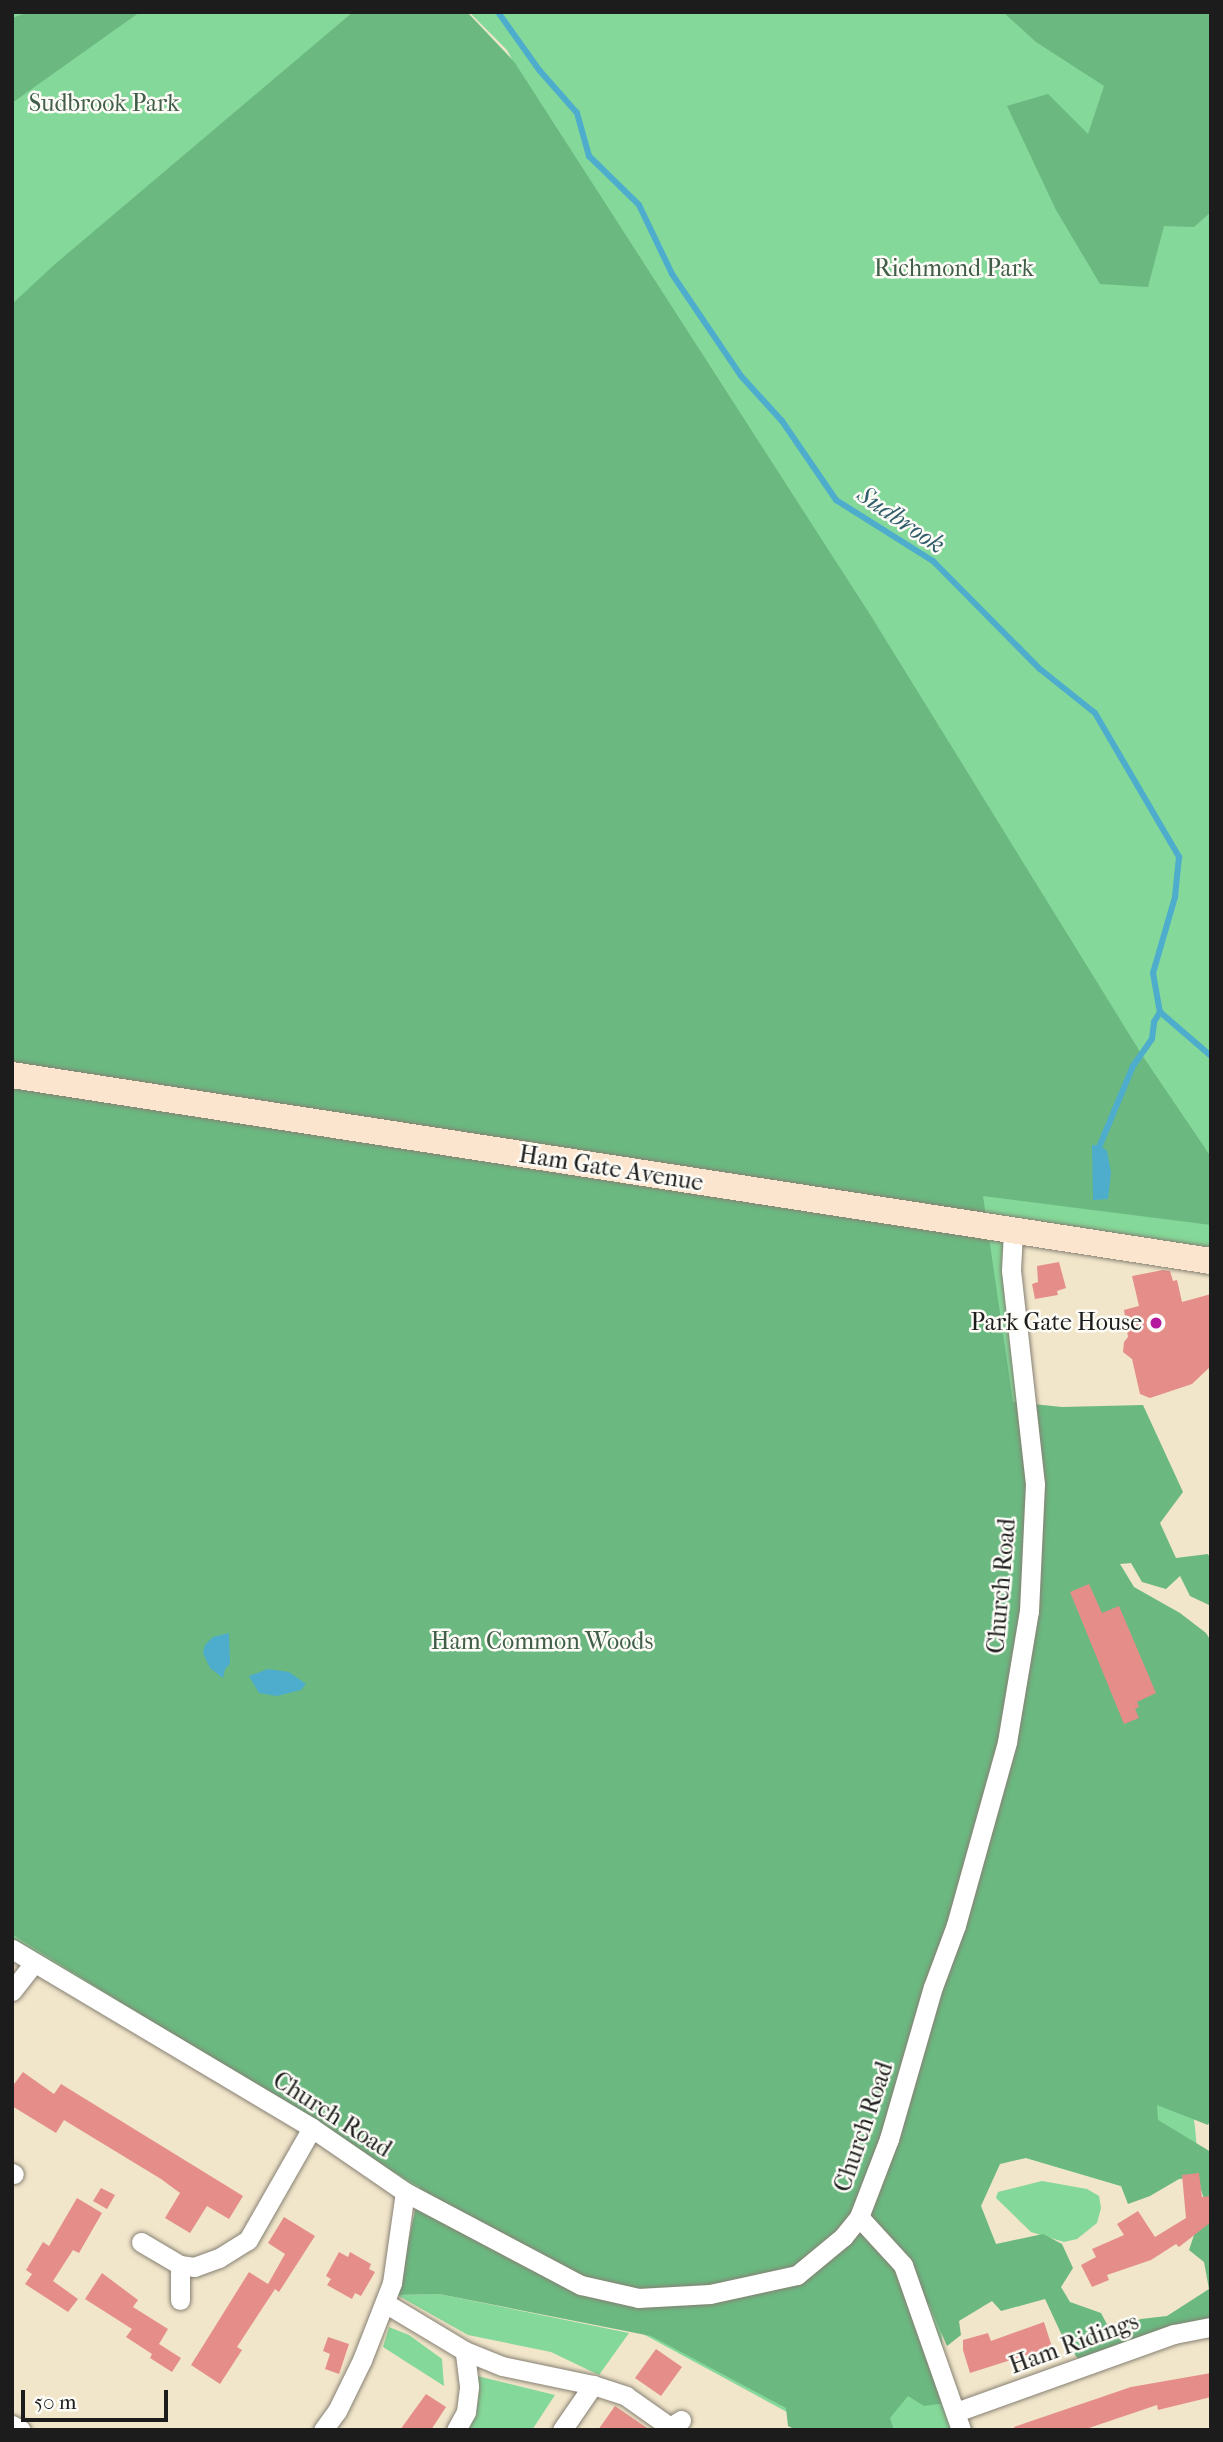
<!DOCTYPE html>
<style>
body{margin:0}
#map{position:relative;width:1223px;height:2442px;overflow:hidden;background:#f1e5ca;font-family:"IM FELL French Canon",serif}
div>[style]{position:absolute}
.green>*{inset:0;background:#84d899}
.forest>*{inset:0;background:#6bb881}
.water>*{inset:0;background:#4eadcd}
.stream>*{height:6px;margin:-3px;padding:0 3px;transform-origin:3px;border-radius:3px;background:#4eadcd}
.building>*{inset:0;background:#e58e89}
.roads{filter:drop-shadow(0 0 2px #868073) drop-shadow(0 0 2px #868073)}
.minor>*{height:19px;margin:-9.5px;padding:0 9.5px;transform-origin:9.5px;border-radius:9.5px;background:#fff}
.secondary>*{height:26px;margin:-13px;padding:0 13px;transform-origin:13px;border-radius:13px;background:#fce5cf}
.dots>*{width:19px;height:19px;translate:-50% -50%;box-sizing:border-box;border:4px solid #fdfcf7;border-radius:50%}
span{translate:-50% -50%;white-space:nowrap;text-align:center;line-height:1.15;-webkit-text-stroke:5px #fdfcf7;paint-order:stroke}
.park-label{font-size:24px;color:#405e48}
.street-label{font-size:24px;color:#1c1c1c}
.poi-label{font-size:24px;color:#1c1c1c}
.right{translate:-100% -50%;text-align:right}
.water-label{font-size:26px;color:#325d6c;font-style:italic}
.frame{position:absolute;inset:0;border:14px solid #1c1c1c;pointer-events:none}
.scale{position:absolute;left:21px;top:2390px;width:147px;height:32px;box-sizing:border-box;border:4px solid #1c1c1c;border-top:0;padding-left:9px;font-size:21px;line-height:24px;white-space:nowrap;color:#1c1c1c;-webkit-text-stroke:5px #fdfcf7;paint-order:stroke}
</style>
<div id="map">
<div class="green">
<div style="clip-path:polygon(12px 12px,467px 12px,512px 59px,507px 50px,469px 12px,1211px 12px,1211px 1253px,1013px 1231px,1035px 1484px,1142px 1777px,1195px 2127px,1199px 2173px,1121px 2186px,1026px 2158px,995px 2159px,941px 2324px,946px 2403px,955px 2430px,820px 2430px,645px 2335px,12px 1956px)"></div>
<div style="clip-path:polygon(1042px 2181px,1087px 2189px,1099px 2196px,1101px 2208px,1097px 2223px,1077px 2239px,1064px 2242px,1031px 2232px,996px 2198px,998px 2192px)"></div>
<div style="clip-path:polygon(439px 2294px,629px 2333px,599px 2375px,551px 2352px,468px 2335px,397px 2295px)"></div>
<div style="clip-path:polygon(389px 2327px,409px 2335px,442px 2359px,444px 2386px,383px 2347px)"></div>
<div style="clip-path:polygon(473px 2375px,555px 2395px,532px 2430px,462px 2430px)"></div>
</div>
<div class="forest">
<div style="clip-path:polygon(29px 12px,140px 12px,12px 103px,12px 18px)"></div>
<div style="clip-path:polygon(353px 12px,467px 12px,515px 63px,871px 616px,1142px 1055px,1211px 1157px,1211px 1225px,983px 1196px,1013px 1402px,1062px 1407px,1143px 1405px,1183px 1492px,1160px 1523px,1176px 1558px,1208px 1554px,1211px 1560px,1209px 1605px,1190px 1596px,1180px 1576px,1166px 1589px,1142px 1582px,1131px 1563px,1120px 1564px,1134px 1587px,1180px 1613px,1206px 1633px,1211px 1641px,1211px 2118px,1208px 2125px,1157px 2105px,1158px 2120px,1211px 2152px,1211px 2196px,1204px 2199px,1197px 2177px,1179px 2179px,1150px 2196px,1128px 2204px,1121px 2186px,1026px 2158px,1000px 2164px,981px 2206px,996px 2244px,1043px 2234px,1062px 2244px,1073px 2268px,1061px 2287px,1070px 2302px,1101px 2313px,1110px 2330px,1141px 2319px,1167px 2316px,1209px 2289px,1204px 2262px,1189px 2250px,1196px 2229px,1211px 2222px,1211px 2319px,1080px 2361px,1066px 2344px,1045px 2299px,1001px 2311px,992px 2301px,959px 2321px,961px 2335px,947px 2346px,929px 2304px,911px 2314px,946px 2403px,924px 2406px,908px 2396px,890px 2418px,894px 2430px,796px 2430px,788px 2426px,786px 2408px,651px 2336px,439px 2294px,397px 2295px,420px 2187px,366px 2156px,12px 1934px,12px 304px,54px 265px)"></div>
<div style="clip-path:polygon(1003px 12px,1211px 12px,1211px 212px,1194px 227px,1164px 226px,1148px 287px,1100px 284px,1056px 210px,1007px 106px,1048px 94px,1088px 134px,1104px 86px,1036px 42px)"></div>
</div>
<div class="water">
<div style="clip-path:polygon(1092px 1145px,1100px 1145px,1107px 1151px,1111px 1173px,1108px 1199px,1093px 1200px)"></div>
<div style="clip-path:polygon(229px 1633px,230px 1664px,225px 1669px,223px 1678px,210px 1668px,203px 1653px,205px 1645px,213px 1637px)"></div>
<div style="clip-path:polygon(268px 1669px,289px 1672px,306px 1684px,301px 1690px,277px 1696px,259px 1693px,249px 1676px)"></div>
</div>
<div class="stream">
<div style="left:498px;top:12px;width:72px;rotate:54.6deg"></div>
<div style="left:540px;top:71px;width:56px;rotate:48.6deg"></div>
<div style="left:577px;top:113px;width:45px;rotate:74.4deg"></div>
<div style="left:589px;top:156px;width:70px;rotate:44.4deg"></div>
<div style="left:639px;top:205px;width:76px;rotate:64.4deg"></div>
<div style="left:672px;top:274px;width:123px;rotate:55.9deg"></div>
<div style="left:741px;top:376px;width:61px;rotate:47.7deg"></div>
<div style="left:782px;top:421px;width:96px;rotate:55.6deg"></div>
<div style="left:836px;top:500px;width:115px;rotate:32.2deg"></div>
<div style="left:933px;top:561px;width:152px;rotate:45.3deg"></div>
<div style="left:1040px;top:669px;width:70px;rotate:38.7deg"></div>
<div style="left:1095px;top:713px;width:167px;rotate:59.7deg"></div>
<div style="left:1179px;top:857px;width:40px;rotate:95.7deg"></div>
<div style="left:1175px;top:897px;width:79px;rotate:106.1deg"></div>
<div style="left:1153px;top:973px;width:40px;rotate:80deg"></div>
<div style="left:1160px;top:1012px;width:67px;rotate:40.8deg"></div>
<div style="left:1100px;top:1145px;width:86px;rotate:-67.3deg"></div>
<div style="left:1133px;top:1066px;width:33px;rotate:-55deg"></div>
<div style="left:1152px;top:1039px;width:17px;rotate:-83deg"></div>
<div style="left:1154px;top:1022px;width:12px;rotate:-59deg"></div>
</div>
<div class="building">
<div style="clip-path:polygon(1059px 1262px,1066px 1288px,1057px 1291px,1058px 1295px,1035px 1299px,1032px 1284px,1038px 1282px,1037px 1266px)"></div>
<div style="clip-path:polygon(1163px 1270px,1170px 1271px,1173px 1281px,1177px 1280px,1182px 1302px,1211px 1294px,1211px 1366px,1192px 1384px,1150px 1398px,1140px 1394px,1132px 1359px,1123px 1352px,1124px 1342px,1128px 1337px,1124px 1310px,1139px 1306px,1132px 1276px)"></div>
<div style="clip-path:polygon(1089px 1584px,1102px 1613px,1119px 1606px,1156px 1693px,1137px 1702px,1139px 1707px,1135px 1709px,1139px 1718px,1124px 1724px,1070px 1592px)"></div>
<div style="clip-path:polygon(23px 2072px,54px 2094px,61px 2084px,243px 2196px,229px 2219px,207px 2206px,190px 2233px,165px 2218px,180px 2193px,161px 2179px,64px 2120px,56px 2133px,12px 2106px,12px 2087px)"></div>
<div style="clip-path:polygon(1199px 2173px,1202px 2197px,1211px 2196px,1211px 2222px,1179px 2247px,1176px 2244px,1151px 2260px,1107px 2275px,1109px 2280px,1092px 2287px,1081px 2265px,1096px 2257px,1092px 2249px,1124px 2235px,1117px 2224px,1138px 2211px,1155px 2237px,1186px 2218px,1182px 2175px)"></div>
<div style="clip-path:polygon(101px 2188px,115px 2195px,107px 2209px,93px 2201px)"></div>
<div style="clip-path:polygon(77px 2198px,102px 2213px,79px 2253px,73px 2250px,53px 2281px,78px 2299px,68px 2312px,25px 2284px,32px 2274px,26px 2270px,43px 2242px,49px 2246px)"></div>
<div style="clip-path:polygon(284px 2217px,315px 2236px,279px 2292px,275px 2289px,237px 2347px,242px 2350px,220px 2384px,191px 2365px,249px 2272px,268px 2284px,285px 2254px,268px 2243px)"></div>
<div style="clip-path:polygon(339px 2252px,348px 2257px,350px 2252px,371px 2264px,369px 2269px,375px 2272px,361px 2296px,355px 2293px,352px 2299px,327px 2285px,331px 2279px,326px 2276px)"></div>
<div style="clip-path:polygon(102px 2273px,138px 2300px,133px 2307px,168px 2329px,159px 2344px,181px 2358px,172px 2372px,150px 2358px,152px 2354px,126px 2337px,132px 2329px,85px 2299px)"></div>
<div style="clip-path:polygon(1044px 2322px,1052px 2347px,970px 2373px,963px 2350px,963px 2340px,988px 2333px,991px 2341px)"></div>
<div style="clip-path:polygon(328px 2337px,349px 2344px,339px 2374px,325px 2369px,330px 2354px,323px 2351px)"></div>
<div style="clip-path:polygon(656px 2349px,682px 2367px,661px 2396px,635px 2378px)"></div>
<div style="clip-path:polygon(1211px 2373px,1211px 2397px,1158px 2410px,1157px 2405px,1083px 2430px,1015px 2430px,1014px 2427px,1131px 2387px)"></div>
<div style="clip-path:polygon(426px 2394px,446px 2407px,431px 2430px,400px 2430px)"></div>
<div style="clip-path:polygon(615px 2406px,650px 2430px,598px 2430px)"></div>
</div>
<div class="roads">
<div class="minor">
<div style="left:12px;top:1949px;width:349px;rotate:30.8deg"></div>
<div style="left:312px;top:2128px;width:113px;rotate:34.5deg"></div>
<div style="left:405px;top:2192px;width:199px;rotate:27.9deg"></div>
<div style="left:581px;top:2285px;width:58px;rotate:12.8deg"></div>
<div style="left:638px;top:2298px;width:72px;rotate:-3.2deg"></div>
<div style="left:710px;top:2294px;width:89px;rotate:-12.3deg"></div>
<div style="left:797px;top:2275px;width:60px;rotate:-39.6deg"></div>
<div style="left:843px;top:2237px;width:26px;rotate:-51deg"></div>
<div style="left:859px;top:2217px;width:84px;rotate:-69deg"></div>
<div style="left:889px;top:2139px;width:158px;rotate:-73.9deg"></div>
<div style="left:933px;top:1987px;width:66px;rotate:-69.6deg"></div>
<div style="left:956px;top:1925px;width:190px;rotate:-74.4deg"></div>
<div style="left:1007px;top:1742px;width:133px;rotate:-80.5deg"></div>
<div style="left:1029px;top:1611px;width:127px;rotate:-87.3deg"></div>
<div style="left:1035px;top:1484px;width:215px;rotate:-96.4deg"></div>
<div style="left:1011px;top:1270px;width:39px;rotate:-87deg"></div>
<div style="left:12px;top:1991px;width:36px;rotate:-52deg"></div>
<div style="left:12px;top:2173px;width:2px;rotate:27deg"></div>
<div style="left:859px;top:2217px;width:65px;rotate:47.5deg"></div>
<div style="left:903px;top:2265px;width:175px;rotate:70.6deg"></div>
<div style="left:141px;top:2242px;width:45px;rotate:30.5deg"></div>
<div style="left:180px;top:2265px;width:14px;rotate:8deg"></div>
<div style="left:194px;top:2267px;width:27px;rotate:-20deg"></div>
<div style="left:219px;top:2258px;width:34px;rotate:-32deg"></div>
<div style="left:248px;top:2240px;width:129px;rotate:-60.3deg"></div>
<div style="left:180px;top:2265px;width:35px;rotate:90deg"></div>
<div style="left:385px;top:2303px;width:93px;rotate:31deg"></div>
<div style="left:465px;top:2351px;width:40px;rotate:22deg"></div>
<div style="left:502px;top:2366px;width:93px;rotate:11.8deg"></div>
<div style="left:593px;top:2385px;width:35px;rotate:18deg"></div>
<div style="left:626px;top:2396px;width:54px;rotate:35.2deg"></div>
<div style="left:670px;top:2427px;width:13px;rotate:-32deg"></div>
<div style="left:956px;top:2412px;width:232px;rotate:-19.7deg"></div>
<div style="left:1174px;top:2334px;width:38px;rotate:-11deg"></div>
<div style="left:12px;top:2425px;width:10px;rotate:29deg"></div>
<div style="left:323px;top:2430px;width:24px;rotate:-54deg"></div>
<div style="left:337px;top:2411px;width:57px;rotate:-63.9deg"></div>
<div style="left:362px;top:2360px;width:83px;rotate:-68.7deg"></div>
<div style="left:392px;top:2283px;width:92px;rotate:-81.9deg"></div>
<div style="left:456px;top:2430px;width:21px;rotate:-61deg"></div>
<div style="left:466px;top:2412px;width:26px;rotate:-83deg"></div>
<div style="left:469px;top:2386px;width:35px;rotate:-97deg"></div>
<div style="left:562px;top:2430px;width:55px;rotate:-55.4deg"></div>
</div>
<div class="secondary">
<div style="left:12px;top:1075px;width:1213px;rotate:8.82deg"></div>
</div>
</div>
<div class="dots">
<div style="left:1156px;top:1323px;background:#b5179e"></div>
</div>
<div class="park-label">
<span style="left:104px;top:104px">Sudbrook Park</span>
<span style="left:954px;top:269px">Richmond Park</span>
<span style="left:542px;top:1642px">Ham Common Woods</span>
</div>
<div class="street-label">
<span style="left:611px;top:1169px;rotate:9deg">Ham Gate Avenue</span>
<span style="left:1002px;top:1586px;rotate:-85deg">Church Road</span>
<span style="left:332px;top:2115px;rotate:33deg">Church Road</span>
<span style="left:864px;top:2127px;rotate:-71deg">Church Road</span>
<span style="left:1074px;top:2344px;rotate:-20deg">Ham Ridings</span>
</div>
<div class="poi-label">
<span class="right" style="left:1142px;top:1323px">Park Gate House</span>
</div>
<div class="water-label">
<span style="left:901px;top:520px;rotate:34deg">Sudbrook</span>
</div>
<div class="frame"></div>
<div class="scale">50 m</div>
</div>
